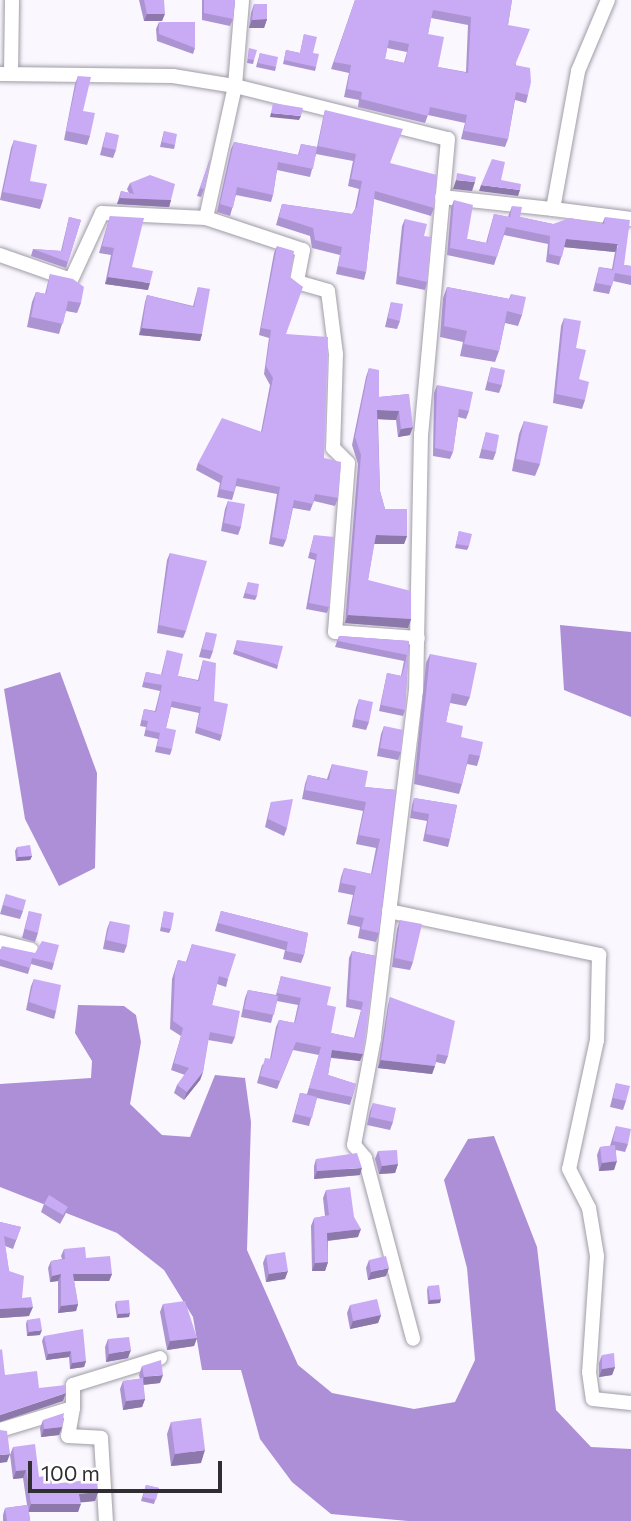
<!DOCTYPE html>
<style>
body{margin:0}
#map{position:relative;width:631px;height:1521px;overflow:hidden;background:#faf7ff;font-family:Commissioner,sans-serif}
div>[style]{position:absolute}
.water>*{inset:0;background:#ac8fd6}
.roads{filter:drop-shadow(0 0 2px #a09ca6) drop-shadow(0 0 2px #a09ca6)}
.minor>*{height:14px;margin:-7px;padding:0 7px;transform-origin:7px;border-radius:7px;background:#fff}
.wall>*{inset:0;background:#ac93d2}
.shaded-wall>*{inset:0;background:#8c78ab}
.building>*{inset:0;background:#c8abf4}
span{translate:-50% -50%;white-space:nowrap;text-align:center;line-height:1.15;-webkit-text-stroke:5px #fff;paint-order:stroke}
.scale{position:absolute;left:28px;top:1461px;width:194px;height:32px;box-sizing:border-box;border:4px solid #302e32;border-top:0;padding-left:9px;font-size:21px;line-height:24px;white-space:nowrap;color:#302e32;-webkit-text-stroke:5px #fff;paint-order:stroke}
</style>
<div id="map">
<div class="water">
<div style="clip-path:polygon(560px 625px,631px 632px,631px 717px,564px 690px)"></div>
<div style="clip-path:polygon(60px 672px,97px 773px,95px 868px,59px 886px,25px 819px,4px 689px)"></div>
<div style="clip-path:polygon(78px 1005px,124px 1006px,136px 1015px,141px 1042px,130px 1104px,162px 1135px,190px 1137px,215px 1075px,245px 1078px,251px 1122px,247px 1250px,298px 1365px,332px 1393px,414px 1409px,455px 1402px,475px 1360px,467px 1268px,444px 1180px,468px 1139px,494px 1136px,537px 1247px,556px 1410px,591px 1447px,631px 1449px,631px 1521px,408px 1521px,331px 1514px,292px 1482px,260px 1439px,241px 1370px,202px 1370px,193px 1317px,164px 1270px,117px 1233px,0 1187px,0 1084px,91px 1078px,92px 1061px,75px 1033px)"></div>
</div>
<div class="roads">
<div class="minor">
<div style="left:11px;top:73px;width:73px;rotate:-89.2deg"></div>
<div style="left:0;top:74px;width:173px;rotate:0.7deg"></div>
<div style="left:173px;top:76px;width:63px;rotate:9.2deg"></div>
<div style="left:235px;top:86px;width:86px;rotate:-85.3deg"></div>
<div style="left:442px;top:197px;width:112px;rotate:6.2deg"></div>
<div style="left:553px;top:209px;width:140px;rotate:-79.7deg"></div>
<div style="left:578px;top:71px;width:77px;rotate:-67.1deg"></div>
<div style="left:553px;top:209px;width:79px;rotate:7.3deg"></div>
<div style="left:206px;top:218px;width:102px;rotate:18.3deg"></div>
<div style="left:303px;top:250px;width:33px;rotate:101deg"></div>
<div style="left:297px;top:282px;width:32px;rotate:16deg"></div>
<div style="left:328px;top:291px;width:64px;rotate:82.8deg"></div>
<div style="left:336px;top:354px;width:94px;rotate:91.8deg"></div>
<div style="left:333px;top:448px;width:21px;rotate:45deg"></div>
<div style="left:348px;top:463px;width:169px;rotate:94.4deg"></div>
<div style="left:335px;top:632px;width:83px;rotate:4.1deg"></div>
<div style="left:0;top:255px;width:75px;rotate:19.4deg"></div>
<div style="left:71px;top:280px;width:74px;rotate:-65.2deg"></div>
<div style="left:102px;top:213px;width:104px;rotate:2.8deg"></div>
<div style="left:206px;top:218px;width:135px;rotate:-77.6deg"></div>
<div style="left:235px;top:86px;width:219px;rotate:14deg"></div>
<div style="left:448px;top:139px;width:296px;rotate:95.2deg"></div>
<div style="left:421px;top:434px;width:256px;rotate:91.1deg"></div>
<div style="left:416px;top:690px;width:351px;rotate:96.9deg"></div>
<div style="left:374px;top:1038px;width:109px;rotate:100.6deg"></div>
<div style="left:354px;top:1145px;width:17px;rotate:50deg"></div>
<div style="left:365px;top:1158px;width:187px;rotate:75.1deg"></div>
<div style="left:389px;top:911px;width:215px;rotate:11.8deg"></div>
<div style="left:599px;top:955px;width:85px;rotate:91.3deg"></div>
<div style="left:597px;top:1040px;width:132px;rotate:102.2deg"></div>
<div style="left:569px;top:1169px;width:44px;rotate:62.9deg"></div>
<div style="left:589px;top:1208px;width:49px;rotate:80.5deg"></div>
<div style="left:597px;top:1256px;width:116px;rotate:93.9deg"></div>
<div style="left:589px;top:1372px;width:27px;rotate:82deg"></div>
<div style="left:593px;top:1399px;width:38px;rotate:6deg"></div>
<div style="left:0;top:942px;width:32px;rotate:14deg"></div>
<div style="left:73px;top:1408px;width:28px;rotate:100deg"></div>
<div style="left:68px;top:1436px;width:33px;rotate:3deg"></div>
<div style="left:101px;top:1438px;width:83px;rotate:86.6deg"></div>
<div style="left:0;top:1430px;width:76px;rotate:-16.8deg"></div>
<div style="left:73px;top:1408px;width:23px;rotate:-90deg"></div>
<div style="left:73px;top:1385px;width:91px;rotate:-17.2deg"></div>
</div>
</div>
<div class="wall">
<div style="clip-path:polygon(139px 0,164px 0,162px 21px,144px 21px)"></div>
<div style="clip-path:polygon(202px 0,235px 0,233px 19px,230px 26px,202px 20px)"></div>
<div style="clip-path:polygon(evenodd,355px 0,512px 0,508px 25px,516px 65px,528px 95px,526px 103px,515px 100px,508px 139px,505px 147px,461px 139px,465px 123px,428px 115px,425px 123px,358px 107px,359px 100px,344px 97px,349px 73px,331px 69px,355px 0,431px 18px,468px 25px,466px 72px,438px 67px,428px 34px,431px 18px,355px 0,387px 48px,407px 52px,404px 63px,385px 59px,387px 48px)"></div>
<div style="clip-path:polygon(254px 4px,267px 19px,264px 28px,249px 28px,251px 13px)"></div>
<div style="clip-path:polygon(159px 22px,195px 48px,193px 54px,157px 41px,156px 29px)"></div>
<div style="clip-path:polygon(304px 34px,313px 53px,316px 67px,315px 71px,283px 64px,286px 50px,300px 53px)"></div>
<div style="clip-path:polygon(249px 48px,254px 60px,253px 64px,247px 63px)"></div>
<div style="clip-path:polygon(260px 53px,276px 67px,275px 71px,256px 67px)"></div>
<div style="clip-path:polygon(78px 76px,83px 111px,90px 136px,87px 145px,64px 140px,75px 84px)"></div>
<div style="clip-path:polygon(325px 110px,390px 163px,434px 208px,431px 216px,374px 199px,366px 272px,364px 280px,336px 274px,340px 255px,312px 248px,310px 236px,276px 225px,282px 204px,352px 214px,355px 209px,359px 189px,348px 186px,353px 161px,316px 154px,310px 177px,277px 170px,273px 195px,271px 202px,236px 195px,230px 216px,217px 212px,231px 149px,234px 142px,298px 155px,301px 144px,317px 147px,323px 118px)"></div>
<div style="clip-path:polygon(164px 131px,175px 145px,174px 149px,160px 147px)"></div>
<div style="clip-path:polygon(106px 132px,116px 150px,113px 158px,100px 155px)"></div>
<div style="clip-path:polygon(14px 140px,30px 181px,43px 200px,40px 209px,0 200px,11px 148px)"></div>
<div style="clip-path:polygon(210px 159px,204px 189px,201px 197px,197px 196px)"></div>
<div style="clip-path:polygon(130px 183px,171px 200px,169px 207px,117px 204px,121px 191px,129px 193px,127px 189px)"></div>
<div style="clip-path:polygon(454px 200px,467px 239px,486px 243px,494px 214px,508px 217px,512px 206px,520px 217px,553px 224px,602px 224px,605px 217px,624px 265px,631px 266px,631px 285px,613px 281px,609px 294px,593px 291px,599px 267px,612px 269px,615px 252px,564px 247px,559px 265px,546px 262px,548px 244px,504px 235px,494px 265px,447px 255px,451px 208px)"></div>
<div style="clip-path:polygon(110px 216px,132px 267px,148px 290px,105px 284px,111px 255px,99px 253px)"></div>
<div style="clip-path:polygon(69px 217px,81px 220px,66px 268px,31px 256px,33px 249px,61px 251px)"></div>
<div style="clip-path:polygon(405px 219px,424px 236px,427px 282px,425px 290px,396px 284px,402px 226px)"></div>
<div style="clip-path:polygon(277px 246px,290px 277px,286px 334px,324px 458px,338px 498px,335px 506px,314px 501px,310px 511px,293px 508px,286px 540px,283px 547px,269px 544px,277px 494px,236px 486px,232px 500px,217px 497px,220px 483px,196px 470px,198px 463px,261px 432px,270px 385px,264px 374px,269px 338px,259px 335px,274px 253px)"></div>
<div style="clip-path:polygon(50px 274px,81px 303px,77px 313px,66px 311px,59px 334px,27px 327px,32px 302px,36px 292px,45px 294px)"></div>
<div style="clip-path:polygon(198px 287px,202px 334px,200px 341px,139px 335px,145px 302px,147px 295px,193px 306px)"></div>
<div style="clip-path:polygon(447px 287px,509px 299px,511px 294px,522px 315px,518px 326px,505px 323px,499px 351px,495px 362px,460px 356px,463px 342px,440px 337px,443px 298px)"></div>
<div style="clip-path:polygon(391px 302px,400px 321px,397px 329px,385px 327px)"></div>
<div style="clip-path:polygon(564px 318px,576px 348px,579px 379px,585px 400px,582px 409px,553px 403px,561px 326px)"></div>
<div style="clip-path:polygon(491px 367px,502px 385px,499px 393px,485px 390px)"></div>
<div style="clip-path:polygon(369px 368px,379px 397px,409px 394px,410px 435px,398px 437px,396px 420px,378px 419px,380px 491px,385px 509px,407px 536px,404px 544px,374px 544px,368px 580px,411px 619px,408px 628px,345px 623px,358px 464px,352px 445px,366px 377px)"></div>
<div style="clip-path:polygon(437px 385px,469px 411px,466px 419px,458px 417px,453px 452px,450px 459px,433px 456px,434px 393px)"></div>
<div style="clip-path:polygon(524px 421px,540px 464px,535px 476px,512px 471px,519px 434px)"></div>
<div style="clip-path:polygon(486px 432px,496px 452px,493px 460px,479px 458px)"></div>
<div style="clip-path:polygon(228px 501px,241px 527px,238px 535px,221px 531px,225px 509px)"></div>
<div style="clip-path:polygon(459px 531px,469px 546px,467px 550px,455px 548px)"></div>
<div style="clip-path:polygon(314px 535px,329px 607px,327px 613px,306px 609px,315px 560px,308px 558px)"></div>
<div style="clip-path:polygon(170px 553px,186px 631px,183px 638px,157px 633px,167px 560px)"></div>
<div style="clip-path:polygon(248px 582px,257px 596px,255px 600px,243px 598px)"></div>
<div style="clip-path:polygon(206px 632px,213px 651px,210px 659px,199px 657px)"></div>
<div style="clip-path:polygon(339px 636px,409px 641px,405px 710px,403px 716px,379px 711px,387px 673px,401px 676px,404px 661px,335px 647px)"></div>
<div style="clip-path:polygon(237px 640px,278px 665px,277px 669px,233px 654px)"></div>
<div style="clip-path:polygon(167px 650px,178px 676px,198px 680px,203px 660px,222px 735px,220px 741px,195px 733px,199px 713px,171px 707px,166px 728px,172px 749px,170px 755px,155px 752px,158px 739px,144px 736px,146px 727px,140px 726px,144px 709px,155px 711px,160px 691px,142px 687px,146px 672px,161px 675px)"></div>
<div style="clip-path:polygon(430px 654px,470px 697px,466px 706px,450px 703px,446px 722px,480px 756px,477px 766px,467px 764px,462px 784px,459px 794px,414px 784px,426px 663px)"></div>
<div style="clip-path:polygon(359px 699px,369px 722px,366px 730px,352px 727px,356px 708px)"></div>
<div style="clip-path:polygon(384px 726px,401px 752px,398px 760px,377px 756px,381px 734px)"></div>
<div style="clip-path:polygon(332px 764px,365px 787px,396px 790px,379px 933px,376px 942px,358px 938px,360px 927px,347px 924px,353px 895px,338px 892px,341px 877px,344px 868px,371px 874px,376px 848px,356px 844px,363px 811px,302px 799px,305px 784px,308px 775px,327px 779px)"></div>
<div style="clip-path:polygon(414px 798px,457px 805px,450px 839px,448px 847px,423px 841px,427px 821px,410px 818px,412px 805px)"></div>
<div style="clip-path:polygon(271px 802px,287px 828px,284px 836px,265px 827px)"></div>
<div style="clip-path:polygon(17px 847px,32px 856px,30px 860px,16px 861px,15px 851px)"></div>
<div style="clip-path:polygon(6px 894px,23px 911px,20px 919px,0 914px)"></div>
<div style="clip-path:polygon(29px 911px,38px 933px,35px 942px,22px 938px)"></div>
<div style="clip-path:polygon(164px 911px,171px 929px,169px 933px,160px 931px)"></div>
<div style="clip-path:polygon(221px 911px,308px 933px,304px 955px,301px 963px,283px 959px,285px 950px,215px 931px)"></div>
<div style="clip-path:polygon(400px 920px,413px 962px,410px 970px,392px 967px,397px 929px)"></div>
<div style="clip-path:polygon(110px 921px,127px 945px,124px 953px,103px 949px,107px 929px)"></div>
<div style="clip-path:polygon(192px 944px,228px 979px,226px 987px,217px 984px,212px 1005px,235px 1037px,232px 1044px,208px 1040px,203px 1072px,200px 1080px,184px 1100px,174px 1093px,177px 1085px,185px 1075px,171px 1070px,181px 1036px,170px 1029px,172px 979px,178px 960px,186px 962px)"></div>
<div style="clip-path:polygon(0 951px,35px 953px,54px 963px,52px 970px,31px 964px,28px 974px,0 966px)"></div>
<div style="clip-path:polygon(352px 951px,376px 956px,360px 1061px,331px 1058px,328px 1075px,356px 1084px,350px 1105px,317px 1098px,309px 1126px,292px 1122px,300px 1093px,307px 1094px,319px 1055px,293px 1050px,277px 1089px,257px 1083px,262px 1065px,270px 1059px,276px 1027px,279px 1020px,294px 1023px,298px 1005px,277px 1001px,271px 1023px,241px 1017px,245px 998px,248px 990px,276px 995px,281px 976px,327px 1005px,331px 1033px,354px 1038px,361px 1010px,346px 1007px,349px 958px)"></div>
<div style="clip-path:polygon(34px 979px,56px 1011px,54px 1019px,26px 1010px,31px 986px)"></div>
<div style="clip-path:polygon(390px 997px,448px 1056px,445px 1064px,436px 1062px,432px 1074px,378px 1068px,388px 1005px)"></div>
<div style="clip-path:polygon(616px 1083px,626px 1101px,623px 1110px,610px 1107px)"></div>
<div style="clip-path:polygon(373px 1103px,393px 1122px,390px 1130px,367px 1125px,370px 1111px)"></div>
<div style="clip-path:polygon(616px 1126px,628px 1144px,625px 1152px,616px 1150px,614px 1170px,599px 1171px,597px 1155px,600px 1147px,610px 1146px)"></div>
<div style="clip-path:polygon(378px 1151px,398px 1164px,395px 1173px,379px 1174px,375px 1159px)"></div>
<div style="clip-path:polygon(316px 1159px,360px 1175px,314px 1179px,314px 1166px)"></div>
<div style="clip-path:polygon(326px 1190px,354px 1217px,358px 1237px,328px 1241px,328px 1262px,325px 1271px,312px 1271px,311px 1226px,314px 1218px,325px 1216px,323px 1198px)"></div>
<div style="clip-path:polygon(44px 1204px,68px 1207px,65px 1215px,60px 1224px,41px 1212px)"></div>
<div style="clip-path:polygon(0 1222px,21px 1227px,13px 1249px,5px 1246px,9px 1271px,22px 1298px,29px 1316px,0 1318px)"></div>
<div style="clip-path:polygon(64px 1249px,86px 1258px,112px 1274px,109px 1281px,74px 1281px,78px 1304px,76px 1311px,58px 1313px,58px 1281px,50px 1282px,48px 1268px,51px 1261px,62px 1259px,61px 1256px)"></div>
<div style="clip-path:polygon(266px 1255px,285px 1279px,266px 1282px,263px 1263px)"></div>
<div style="clip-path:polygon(369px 1260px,386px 1276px,368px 1280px,366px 1268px)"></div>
<div style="clip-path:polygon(428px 1286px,440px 1303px,428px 1304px,427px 1290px)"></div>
<div style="clip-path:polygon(116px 1301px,129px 1317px,117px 1318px,115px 1305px)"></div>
<div style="clip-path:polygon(163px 1304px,197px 1338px,194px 1346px,167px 1350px,160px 1312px)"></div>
<div style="clip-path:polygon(350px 1305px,381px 1315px,378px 1323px,350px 1329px,347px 1313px)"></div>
<div style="clip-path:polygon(27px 1320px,40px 1335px,27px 1336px,26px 1324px)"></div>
<div style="clip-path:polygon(44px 1336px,86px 1361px,84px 1367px,70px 1369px,69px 1357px,46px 1360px,42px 1341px)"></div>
<div style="clip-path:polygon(108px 1339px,128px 1358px,106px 1362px,105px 1347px)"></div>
<div style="clip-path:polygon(602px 1355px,615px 1367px,612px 1375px,599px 1377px,599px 1363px)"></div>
<div style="clip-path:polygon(142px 1366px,160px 1383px,143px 1385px,145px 1399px,142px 1407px,123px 1410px,120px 1389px,123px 1381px,140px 1379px,139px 1375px)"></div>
<div style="clip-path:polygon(43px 1420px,62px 1427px,59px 1435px,41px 1437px,40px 1428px)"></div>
<div style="clip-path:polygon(171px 1422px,201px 1463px,171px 1466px,167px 1434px)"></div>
<div style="clip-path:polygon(13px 1447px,39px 1477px,52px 1484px,98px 1492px,95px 1501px,80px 1502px,78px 1512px,29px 1512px,30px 1521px,3px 1521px,3px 1515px,5px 1508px,27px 1505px,23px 1478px,13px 1479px,10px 1455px)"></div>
<div style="clip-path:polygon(146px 1485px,159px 1488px,154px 1504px,141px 1501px)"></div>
</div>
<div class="shaded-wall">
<div style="clip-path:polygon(147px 14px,165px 14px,162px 21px,144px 21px)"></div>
<div style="clip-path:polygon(267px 19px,264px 28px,249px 28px,252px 20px)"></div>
<div style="clip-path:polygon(271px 113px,301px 116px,299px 120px,270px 117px)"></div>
<div style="clip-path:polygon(456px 180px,475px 182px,472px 191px,453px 189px)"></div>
<div style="clip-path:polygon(481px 185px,520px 190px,518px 196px,479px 191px)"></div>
<div style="clip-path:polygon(120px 198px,171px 200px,169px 207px,117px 204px)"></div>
<div style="clip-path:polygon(566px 239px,618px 244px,615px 252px,563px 247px)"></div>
<div style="clip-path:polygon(108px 277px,150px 283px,148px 290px,105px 284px)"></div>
<div style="clip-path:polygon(142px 328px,202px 334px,200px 341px,139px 335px)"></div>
<div style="clip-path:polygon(377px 410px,399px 411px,396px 420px,374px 419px)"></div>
<div style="clip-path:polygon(413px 427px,410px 435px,398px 437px,401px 429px)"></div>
<div style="clip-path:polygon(376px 535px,407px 536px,404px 544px,373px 544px)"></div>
<div style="clip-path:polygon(348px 615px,411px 619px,408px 628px,345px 623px)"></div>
<div style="clip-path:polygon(32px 856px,30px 860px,16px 861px,18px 857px)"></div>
<div style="clip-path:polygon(332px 1050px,363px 1054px,360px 1061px,329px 1057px)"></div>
<div style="clip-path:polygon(381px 1060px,435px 1066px,432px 1074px,378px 1068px)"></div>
<div style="clip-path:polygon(203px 1072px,200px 1080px,184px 1100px,187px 1092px)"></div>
<div style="clip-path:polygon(617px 1161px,614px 1170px,599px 1171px,602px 1163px)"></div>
<div style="clip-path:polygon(398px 1164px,395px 1173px,379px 1174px,382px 1166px)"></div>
<div style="clip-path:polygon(362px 1168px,360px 1175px,314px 1179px,317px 1171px)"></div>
<div style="clip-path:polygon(361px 1229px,358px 1237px,324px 1241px,327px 1233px)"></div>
<div style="clip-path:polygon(328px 1262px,325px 1271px,312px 1271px,315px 1263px)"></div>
<div style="clip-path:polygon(389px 1268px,386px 1276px,368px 1280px,371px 1272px)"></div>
<div style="clip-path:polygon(288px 1271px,285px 1279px,266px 1282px,269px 1274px)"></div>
<div style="clip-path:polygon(61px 1274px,58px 1281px,50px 1282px,52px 1276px)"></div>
<div style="clip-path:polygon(73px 1274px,112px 1274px,109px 1281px,70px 1281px)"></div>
<div style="clip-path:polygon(441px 1299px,440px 1303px,428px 1304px,430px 1300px)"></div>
<div style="clip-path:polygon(78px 1304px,76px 1311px,58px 1313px,61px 1306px)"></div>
<div style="clip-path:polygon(33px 1307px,29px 1316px,0 1318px,0 1309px)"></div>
<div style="clip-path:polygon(130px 1313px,129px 1317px,117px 1318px,118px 1314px)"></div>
<div style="clip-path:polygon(381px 1315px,378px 1323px,350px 1329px,353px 1321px)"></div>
<div style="clip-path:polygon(42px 1330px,40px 1335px,27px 1336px,29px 1332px)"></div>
<div style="clip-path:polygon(197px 1338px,194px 1346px,167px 1350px,170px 1341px)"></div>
<div style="clip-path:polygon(131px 1350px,128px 1358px,106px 1362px,109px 1354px)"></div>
<div style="clip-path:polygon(71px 1351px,69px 1357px,46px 1360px,48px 1354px)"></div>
<div style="clip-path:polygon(86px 1361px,84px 1367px,70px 1369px,72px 1363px)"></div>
<div style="clip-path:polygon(615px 1367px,612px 1375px,599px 1377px,602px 1369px)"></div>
<div style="clip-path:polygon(163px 1375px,160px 1383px,141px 1385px,144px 1377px)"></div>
<div style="clip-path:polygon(66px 1393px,63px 1401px,0 1422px,0 1415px)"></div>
<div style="clip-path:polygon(145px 1399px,142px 1407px,123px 1410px,126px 1401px)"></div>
<div style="clip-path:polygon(62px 1427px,59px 1435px,41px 1437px,44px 1429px)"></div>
<div style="clip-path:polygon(205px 1450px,201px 1463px,171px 1466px,175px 1454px)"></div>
<div style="clip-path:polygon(10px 1454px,7px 1462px,0 1463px,0 1455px)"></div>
<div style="clip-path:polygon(26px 1470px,23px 1478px,13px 1479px,16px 1471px)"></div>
<div style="clip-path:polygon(98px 1492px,95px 1501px,76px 1503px,79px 1494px)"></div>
<div style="clip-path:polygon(31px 1504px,81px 1504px,78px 1512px,28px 1512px)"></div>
</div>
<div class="building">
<div style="clip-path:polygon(144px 0,164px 0,165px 14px,147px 14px)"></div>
<div style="clip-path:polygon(204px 0,235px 0,233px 19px,204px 13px)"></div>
<div style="clip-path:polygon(evenodd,355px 0,512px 0,508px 25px,530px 29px,515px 65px,530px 68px,531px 82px,528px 95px,516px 92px,508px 139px,464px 131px,467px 115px,430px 107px,428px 116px,361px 99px,362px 92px,347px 89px,351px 65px,334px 62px,355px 0,433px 10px,471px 17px,468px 73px,438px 67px,444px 37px,428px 34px,433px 10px,355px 0,389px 40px,409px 44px,405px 63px,385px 59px,389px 40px)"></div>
<div style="clip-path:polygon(254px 4px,267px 4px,267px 19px,252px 20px)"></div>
<div style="clip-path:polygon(159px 22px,195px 22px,195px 48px,159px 34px)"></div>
<div style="clip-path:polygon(304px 34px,317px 37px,313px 53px,319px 54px,316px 67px,284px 60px,286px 50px,300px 53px)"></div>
<div style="clip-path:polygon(249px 48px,257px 50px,254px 60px,248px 59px)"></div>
<div style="clip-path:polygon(260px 53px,278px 57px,276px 67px,258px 63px)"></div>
<div style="clip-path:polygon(78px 76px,91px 77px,83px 111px,95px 113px,90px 136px,66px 131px)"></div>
<div style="clip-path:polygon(273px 103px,303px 108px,301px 116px,271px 113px)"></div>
<div style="clip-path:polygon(325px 110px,403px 129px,390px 163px,437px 175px,434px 208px,375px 191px,366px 272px,338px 266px,342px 247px,315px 240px,313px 228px,279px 217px,282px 204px,352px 214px,357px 207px,362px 181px,351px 179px,356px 154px,318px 146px)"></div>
<div style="clip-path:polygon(164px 131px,177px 134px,175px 145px,162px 142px)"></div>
<div style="clip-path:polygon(106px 132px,119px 135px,116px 150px,103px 147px)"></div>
<div style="clip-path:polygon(14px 140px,37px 145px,30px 181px,47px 184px,43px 200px,3px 192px)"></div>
<div style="clip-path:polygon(234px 142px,299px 155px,301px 144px,317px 147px,313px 169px,278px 162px,273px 195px,237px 187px,233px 208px,220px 204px)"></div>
<div style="clip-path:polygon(210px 159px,204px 189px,200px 188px)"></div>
<div style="clip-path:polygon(492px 159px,505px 162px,501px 180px,521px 184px,520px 190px,481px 185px)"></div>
<div style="clip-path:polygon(457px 173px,476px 177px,475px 182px,456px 180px)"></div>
<div style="clip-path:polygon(150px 175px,175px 184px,171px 200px,120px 198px,121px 191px,134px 194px,130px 183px)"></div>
<div style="clip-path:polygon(454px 200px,473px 205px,467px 239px,487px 243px,494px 214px,510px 217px,512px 206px,522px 207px,520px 217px,553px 224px,570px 218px,604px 224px,605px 217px,630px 220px,624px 265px,631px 266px,631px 276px,615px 273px,612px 286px,596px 283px,599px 267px,613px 270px,618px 244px,566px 239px,562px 257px,549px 254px,550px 236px,506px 227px,497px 257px,450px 248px)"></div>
<div style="clip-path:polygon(110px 216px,144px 218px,132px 267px,153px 271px,150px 283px,108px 277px,114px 248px,102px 246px)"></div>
<div style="clip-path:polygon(69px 217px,81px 220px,68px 262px,33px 249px,62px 251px)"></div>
<div style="clip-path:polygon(405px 219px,427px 224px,424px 236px,431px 237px,427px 282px,399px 276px)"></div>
<div style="clip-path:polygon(277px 246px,294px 251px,290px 277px,303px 287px,286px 334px,328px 337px,324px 458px,341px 462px,338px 498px,315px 494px,313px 504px,294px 500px,286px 540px,272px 537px,280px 487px,237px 478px,234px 492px,220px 489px,223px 476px,198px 463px,222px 418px,262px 432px,273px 378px,266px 366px,271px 330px,261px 328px)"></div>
<div style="clip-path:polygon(50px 274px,73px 279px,84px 287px,81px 303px,68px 301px,63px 324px,31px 317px,36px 292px,46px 294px)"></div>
<div style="clip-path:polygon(198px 287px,210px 289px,202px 334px,142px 328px,147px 295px,194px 307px)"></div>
<div style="clip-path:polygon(447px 287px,510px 299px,511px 294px,526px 297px,522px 315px,507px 311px,499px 351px,464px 344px,467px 331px,444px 326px)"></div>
<div style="clip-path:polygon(391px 302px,403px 304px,400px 321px,388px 318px)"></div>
<div style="clip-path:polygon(564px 318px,581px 321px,576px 348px,586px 350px,579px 379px,589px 382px,585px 400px,556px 394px)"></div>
<div style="clip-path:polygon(491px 367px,505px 370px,502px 385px,488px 382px)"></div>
<div style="clip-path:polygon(369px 368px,379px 370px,379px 397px,409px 394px,413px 427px,401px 429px,399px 411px,377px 410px,380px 491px,385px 509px,407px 509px,407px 536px,376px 535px,368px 580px,411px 591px,411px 619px,348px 615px,361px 455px,355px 437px)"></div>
<div style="clip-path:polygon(437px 385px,473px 392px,469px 411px,459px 409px,453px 452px,435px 448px)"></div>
<div style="clip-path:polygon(524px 421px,548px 426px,540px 464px,516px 459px)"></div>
<div style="clip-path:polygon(486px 432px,499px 435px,496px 452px,482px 449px)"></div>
<div style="clip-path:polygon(228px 501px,245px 504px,241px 527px,224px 523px)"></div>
<div style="clip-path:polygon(459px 531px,472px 534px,469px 546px,456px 544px)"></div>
<div style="clip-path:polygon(314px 535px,334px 537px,329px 607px,309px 603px,317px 554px,310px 552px)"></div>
<div style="clip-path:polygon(170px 553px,207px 561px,186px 631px,159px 625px)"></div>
<div style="clip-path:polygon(248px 582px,259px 584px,257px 596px,245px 593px)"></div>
<div style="clip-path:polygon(206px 632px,217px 634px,213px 651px,202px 649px)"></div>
<div style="clip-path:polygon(339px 636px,409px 641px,405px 710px,381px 705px,387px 673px,402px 676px,407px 655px,338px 641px)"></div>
<div style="clip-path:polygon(237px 640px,283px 646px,278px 665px,235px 650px)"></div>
<div style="clip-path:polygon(167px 650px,183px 654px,178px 676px,199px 681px,203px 660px,216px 663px,214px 701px,228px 704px,222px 735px,197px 727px,201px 707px,172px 701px,166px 728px,176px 730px,172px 749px,157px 746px,160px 733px,146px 730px,148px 721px,142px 720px,144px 709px,156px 712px,162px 685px,144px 682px,146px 672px,162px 675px)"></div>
<div style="clip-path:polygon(430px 654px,477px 663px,470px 697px,452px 693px,446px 722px,463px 726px,461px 737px,483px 742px,480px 756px,469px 754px,462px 784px,418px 774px)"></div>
<div style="clip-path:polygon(359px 699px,373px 702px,369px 722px,355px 719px)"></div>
<div style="clip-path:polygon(384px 726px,403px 730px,401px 752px,380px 748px)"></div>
<div style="clip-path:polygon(332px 764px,368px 771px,365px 787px,396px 790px,379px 933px,361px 929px,364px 918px,350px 915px,356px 886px,341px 883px,344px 868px,372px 874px,380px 839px,359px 835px,366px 802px,305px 790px,308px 775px,329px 780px)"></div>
<div style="clip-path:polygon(414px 798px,457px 805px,450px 839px,426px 834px,429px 814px,413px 811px)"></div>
<div style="clip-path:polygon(293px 799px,287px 828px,268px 819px,271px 802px)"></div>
<div style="clip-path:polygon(30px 845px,32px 856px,18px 857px,17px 847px)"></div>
<div style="clip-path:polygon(6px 894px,26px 900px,23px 911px,3px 905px)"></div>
<div style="clip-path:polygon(29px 911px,42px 914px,38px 933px,25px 929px)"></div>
<div style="clip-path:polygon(164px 911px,174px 913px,171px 929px,161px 927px)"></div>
<div style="clip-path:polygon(221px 911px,308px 933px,304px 955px,286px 951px,288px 942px,218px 923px)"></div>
<div style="clip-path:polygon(400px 920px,422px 924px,413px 962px,395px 958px)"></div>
<div style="clip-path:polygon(110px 921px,130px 925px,127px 945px,106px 940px)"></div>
<div style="clip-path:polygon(42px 941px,59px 945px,54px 963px,32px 958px,30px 968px,0 959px,0 951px,2px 946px,35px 953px)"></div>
<div style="clip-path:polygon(192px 944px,236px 954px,228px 979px,219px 976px,212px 1005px,240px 1011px,235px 1037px,210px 1032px,203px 1072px,187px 1092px,177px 1085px,189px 1068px,174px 1063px,183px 1028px,173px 1021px,175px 972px,178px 960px,187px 962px)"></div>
<div style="clip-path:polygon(352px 951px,376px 956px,363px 1054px,332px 1050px,328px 1075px,356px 1084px,352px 1097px,309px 1088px,321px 1047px,296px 1042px,280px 1081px,260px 1076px,265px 1058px,271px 1059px,279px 1020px,295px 1023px,301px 998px,277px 993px,281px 976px,331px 987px,327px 1005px,336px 1007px,331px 1033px,355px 1038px,363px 1002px,349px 999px)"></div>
<div style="clip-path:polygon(34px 979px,61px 985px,56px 1011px,29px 1002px)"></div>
<div style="clip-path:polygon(248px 990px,278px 996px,274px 1015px,244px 1009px)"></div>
<div style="clip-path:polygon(390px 997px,455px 1021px,448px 1056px,437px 1054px,435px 1066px,381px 1060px)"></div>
<div style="clip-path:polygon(616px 1083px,630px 1086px,626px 1101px,613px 1098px)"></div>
<div style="clip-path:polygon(300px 1093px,317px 1097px,312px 1118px,295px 1114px)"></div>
<div style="clip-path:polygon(373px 1103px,396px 1108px,393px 1122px,370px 1117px)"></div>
<div style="clip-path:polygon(616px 1126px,631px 1129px,628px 1144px,613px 1141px)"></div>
<div style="clip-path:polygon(615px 1145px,617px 1161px,602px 1163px,600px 1147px)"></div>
<div style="clip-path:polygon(397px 1150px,398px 1164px,382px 1166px,378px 1151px)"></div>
<div style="clip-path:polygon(357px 1153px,362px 1168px,317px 1171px,316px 1159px)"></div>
<div style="clip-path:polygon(350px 1187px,354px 1217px,361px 1229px,327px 1233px,328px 1262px,315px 1263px,314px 1218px,329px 1215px,326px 1190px)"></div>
<div style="clip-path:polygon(49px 1195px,68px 1207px,63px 1215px,44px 1204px)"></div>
<div style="clip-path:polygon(0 1222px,21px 1227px,16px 1240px,4px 1236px,9px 1271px,24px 1276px,22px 1298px,31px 1297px,33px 1307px,0 1309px)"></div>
<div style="clip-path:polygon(85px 1247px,86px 1258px,110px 1256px,112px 1274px,73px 1274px,78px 1304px,61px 1306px,61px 1274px,52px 1276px,51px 1261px,65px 1259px,64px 1249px)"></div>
<div style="clip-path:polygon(285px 1252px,288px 1271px,269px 1274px,266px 1255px)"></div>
<div style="clip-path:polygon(386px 1256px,389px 1268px,371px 1272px,369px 1260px)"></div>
<div style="clip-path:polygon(439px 1285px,441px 1299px,430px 1300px,428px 1286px)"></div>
<div style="clip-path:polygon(377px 1299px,381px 1315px,353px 1321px,350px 1305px)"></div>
<div style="clip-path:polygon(129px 1300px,130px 1313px,118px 1314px,116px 1301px)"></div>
<div style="clip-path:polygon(185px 1301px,197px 1338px,170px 1341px,163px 1304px)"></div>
<div style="clip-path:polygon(40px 1318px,42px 1330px,29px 1332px,27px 1320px)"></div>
<div style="clip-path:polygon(83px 1329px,86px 1361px,72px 1363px,71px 1351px,48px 1354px,44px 1336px)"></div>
<div style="clip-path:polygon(129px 1337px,131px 1350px,109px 1354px,108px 1339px)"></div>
<div style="clip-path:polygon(2px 1349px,5px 1375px,37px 1371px,39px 1388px,66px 1385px,66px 1393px,0 1415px,0 1350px)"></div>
<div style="clip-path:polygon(614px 1353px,615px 1367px,602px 1369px,602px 1355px)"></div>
<div style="clip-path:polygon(161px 1360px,163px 1375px,144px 1377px,142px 1366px)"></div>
<div style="clip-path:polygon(143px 1378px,145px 1399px,126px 1401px,123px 1381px)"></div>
<div style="clip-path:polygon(64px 1413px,62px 1427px,44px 1429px,43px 1420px)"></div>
<div style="clip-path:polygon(201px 1418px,205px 1450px,175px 1454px,171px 1422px)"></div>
<div style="clip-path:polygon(0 1430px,7px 1431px,10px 1454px,0 1455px)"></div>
<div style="clip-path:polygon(35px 1444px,39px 1477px,51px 1475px,52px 1484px,97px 1479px,98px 1492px,79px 1494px,81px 1504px,31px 1504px,26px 1470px,16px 1471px,13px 1447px)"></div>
<div style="clip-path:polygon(146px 1485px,159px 1488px,156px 1500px,143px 1497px)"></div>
<div style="clip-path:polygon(28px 1505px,30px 1521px,7px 1521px,5px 1508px)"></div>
</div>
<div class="scale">100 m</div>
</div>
